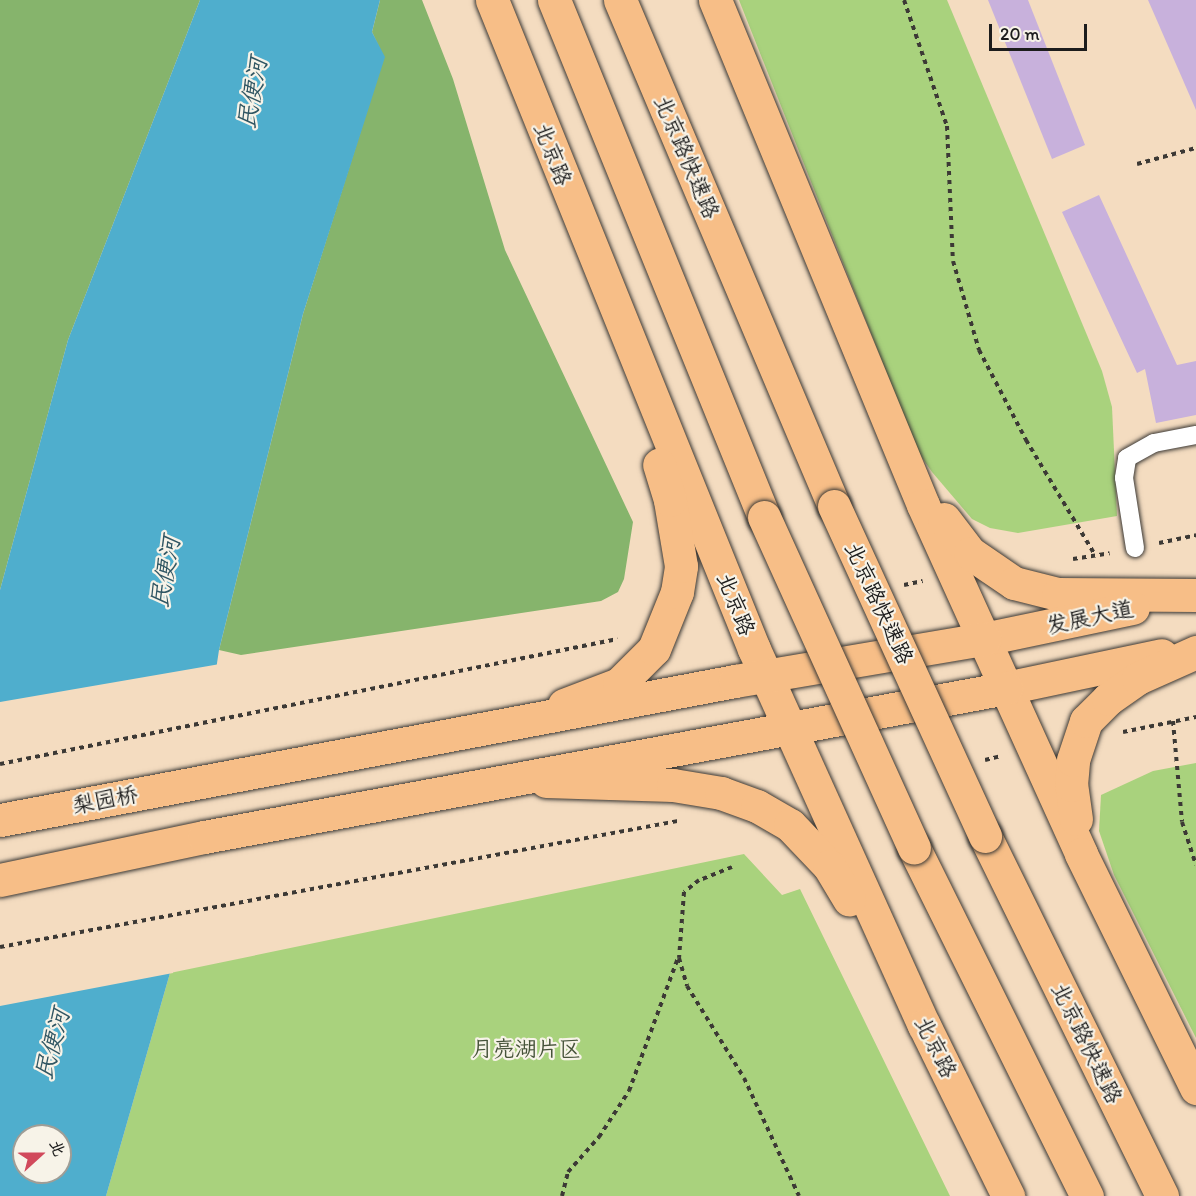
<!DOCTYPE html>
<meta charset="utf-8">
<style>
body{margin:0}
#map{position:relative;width:1196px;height:1196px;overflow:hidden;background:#f4dcc0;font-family:Itim,"LXGW WenKai TC",sans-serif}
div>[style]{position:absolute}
.green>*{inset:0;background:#a9d27d}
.forest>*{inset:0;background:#86b46c}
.water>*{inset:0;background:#4faecd}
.pier>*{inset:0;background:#f4dcc0}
.building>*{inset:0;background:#c8b1dc}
.path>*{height:4px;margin-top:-2px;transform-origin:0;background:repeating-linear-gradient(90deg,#3c3935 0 4.5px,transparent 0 9px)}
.roads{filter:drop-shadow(0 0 2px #3c3935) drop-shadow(0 0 2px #3c3935)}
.lane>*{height:18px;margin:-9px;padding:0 9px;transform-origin:9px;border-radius:9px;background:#fff}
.primary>*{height:33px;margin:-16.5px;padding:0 16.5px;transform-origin:16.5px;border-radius:16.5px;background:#f7be87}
.highway>*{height:33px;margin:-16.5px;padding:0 16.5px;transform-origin:16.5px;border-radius:16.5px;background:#f7be87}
.bridges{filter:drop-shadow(0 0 2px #3c3935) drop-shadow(0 0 2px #3c3935)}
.highway-bridge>*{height:33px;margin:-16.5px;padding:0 16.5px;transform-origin:16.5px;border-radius:16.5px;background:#f7be87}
span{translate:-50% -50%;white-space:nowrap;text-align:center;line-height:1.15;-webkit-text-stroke:4.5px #f7f3e8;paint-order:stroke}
.street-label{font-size:22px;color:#1c1c1c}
.park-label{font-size:22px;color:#465339}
.water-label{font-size:24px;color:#305663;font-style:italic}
.north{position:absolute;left:12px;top:1124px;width:60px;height:60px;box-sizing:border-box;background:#f7f3e8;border:2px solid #9f9d96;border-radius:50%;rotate:69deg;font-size:16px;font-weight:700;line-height:24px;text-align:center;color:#1c1c1c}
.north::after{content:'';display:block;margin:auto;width:21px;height:27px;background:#d1495b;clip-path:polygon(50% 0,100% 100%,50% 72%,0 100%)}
.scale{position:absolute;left:989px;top:24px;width:98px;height:27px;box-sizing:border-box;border:3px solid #1c1c1c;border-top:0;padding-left:8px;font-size:18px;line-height:21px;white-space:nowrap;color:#1c1c1c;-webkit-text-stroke:4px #f7f3e8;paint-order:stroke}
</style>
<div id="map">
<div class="green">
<div style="clip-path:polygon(739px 0,947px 0,1102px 371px,1112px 407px,1117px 516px,1018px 533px,990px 528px,972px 519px,932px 472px,918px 452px)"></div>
<div style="clip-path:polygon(1196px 763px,1196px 1038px,1114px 875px,1099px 831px,1101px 795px,1153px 771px)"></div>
<div style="clip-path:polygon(744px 854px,782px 895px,800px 889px,950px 1196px,106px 1196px,170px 973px)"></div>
</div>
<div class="forest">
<div style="clip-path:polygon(0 0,200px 0,68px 340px,0 590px)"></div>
<div style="clip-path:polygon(380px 0,422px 0,453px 79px,505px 250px,633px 522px,624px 579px,618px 592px,601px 601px,241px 655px,219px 650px,303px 314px,384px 57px,372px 32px)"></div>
</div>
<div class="water">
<div style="clip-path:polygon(evenodd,200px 0,380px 0,372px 32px,385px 57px,303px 314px,219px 650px,170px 973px,106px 1196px,0 1196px,0 590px,68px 340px,200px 0,24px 1136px,60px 1136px,60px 1172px,24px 1172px,24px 1136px)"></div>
</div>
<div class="pier">
<div style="clip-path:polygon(220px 664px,173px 973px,0 1006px,0 702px)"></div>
</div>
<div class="building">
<div style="clip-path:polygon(988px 0,1028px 0,1085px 145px,1052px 159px)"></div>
<div style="clip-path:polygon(1148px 0,1196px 0,1196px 110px)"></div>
<div style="clip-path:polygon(1099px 195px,1177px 365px,1196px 361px,1196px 415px,1156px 423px,1145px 369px,1137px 373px,1062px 212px)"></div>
</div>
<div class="path">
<div style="left:904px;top:0;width:133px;rotate:71.2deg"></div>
<div style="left:947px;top:126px;width:135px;rotate:87.5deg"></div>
<div style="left:953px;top:261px;width:93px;rotate:73.7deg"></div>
<div style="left:979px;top:350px;width:102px;rotate:62.4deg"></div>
<div style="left:1026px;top:440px;width:134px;rotate:59deg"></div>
<div style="left:1137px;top:164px;width:61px;rotate:-15.2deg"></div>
<div style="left:1159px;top:543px;width:38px;rotate:-12deg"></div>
<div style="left:1073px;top:559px;width:37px;rotate:-9deg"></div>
<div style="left:904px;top:585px;width:19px;rotate:-12deg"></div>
<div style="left:1173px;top:721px;width:101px;rotate:84.9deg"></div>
<div style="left:1182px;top:822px;width:45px;rotate:72deg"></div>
<div style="left:1123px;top:732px;width:75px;rotate:-11.6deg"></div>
<div style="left:985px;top:760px;width:16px;rotate:-14deg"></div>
<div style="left:0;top:764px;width:630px;rotate:-11.45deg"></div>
<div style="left:732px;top:867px;width:35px;rotate:158deg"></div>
<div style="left:699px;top:880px;width:19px;rotate:141deg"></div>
<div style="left:684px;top:892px;width:66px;rotate:94.3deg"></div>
<div style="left:679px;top:958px;width:29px;rotate:74deg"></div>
<div style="left:687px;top:986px;width:108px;rotate:58.2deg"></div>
<div style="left:744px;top:1078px;width:130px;rotate:65deg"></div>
<div style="left:0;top:947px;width:690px;rotate:-10.53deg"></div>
<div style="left:562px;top:1196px;width:25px;rotate:-76deg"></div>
<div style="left:568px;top:1172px;width:47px;rotate:-48.5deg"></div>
<div style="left:599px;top:1137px;width:55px;rotate:-56.9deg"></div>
<div style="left:629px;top:1091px;width:142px;rotate:-69.8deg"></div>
</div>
<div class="roads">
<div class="lane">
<div style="left:1135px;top:548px;width:71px;rotate:-98.9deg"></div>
<div style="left:1124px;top:478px;width:20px;rotate:-81deg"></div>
<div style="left:1127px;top:458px;width:31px;rotate:-29deg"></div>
<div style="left:1154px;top:443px;width:43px;rotate:-10.8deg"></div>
</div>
<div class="primary">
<div style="left:492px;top:0;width:700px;rotate:68.02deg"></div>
<div style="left:754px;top:649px;width:413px;rotate:65.7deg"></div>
<div style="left:924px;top:1025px;width:191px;rotate:63.8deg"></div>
<div style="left:715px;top:0;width:546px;rotate:67.61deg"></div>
<div style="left:923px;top:505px;width:383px;rotate:65.6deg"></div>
<div style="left:1081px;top:854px;width:261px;rotate:63.8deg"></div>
<div style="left:944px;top:519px;width:43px;rotate:52.6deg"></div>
<div style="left:970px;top:553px;width:53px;rotate:34.3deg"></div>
<div style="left:1014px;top:583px;width:45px;rotate:14deg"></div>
<div style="left:1058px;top:594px;width:138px;rotate:0.4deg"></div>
<div style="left:984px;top:639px;width:152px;rotate:-11.8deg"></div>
<div style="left:1006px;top:688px;width:159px;rotate:-11.9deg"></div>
<div style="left:564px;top:705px;width:59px;rotate:-20.9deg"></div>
<div style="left:619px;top:684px;width:49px;rotate:-45deg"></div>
<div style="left:654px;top:649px;width:61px;rotate:-68deg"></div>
<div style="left:677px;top:592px;width:26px;rotate:-81deg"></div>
<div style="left:681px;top:566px;width:67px;rotate:-99.5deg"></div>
<div style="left:670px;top:500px;width:37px;rotate:-107deg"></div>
<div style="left:546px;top:781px;width:127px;rotate:1.8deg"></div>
<div style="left:673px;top:785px;width:49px;rotate:9.5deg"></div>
<div style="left:721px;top:793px;width:38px;rotate:20deg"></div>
<div style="left:757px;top:806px;width:38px;rotate:30deg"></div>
<div style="left:790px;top:825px;width:57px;rotate:46.4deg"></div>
<div style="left:829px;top:866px;width:39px;rotate:59deg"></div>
<div style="left:1076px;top:819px;width:34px;rotate:-98deg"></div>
<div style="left:1071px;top:785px;width:25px;rotate:-85deg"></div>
<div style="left:1073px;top:760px;width:41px;rotate:-71.6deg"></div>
<div style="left:1086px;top:721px;width:31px;rotate:-45deg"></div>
<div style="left:1108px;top:699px;width:37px;rotate:-35deg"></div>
<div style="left:1138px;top:678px;width:64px;rotate:-24.1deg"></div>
</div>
<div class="highway">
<div style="left:554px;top:0;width:558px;rotate:67.89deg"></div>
<div style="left:620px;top:0;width:549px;rotate:67.08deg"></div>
<div style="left:0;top:820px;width:748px;rotate:-10.71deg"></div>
<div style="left:735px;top:681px;width:253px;rotate:-9.6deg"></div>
<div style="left:985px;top:836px;width:401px;rotate:63.8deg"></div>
<div style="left:914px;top:848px;width:389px;rotate:63.6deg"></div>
<div style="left:0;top:880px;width:208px;rotate:-11.9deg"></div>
<div style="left:204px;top:837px;width:816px;rotate:-10.52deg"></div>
</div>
</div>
<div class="bridges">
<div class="highway-bridge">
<div style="left:834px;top:506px;width:363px;rotate:65.4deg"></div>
<div style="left:764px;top:517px;width:363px;rotate:65.6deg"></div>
</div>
</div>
<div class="street-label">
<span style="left:553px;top:154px;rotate:69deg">北京路</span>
<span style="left:687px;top:157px;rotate:67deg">北京路快速路</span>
<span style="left:879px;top:603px;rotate:65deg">北京路快速路</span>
<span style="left:736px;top:604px;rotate:68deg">北京路</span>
<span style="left:1090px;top:617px;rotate:-12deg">发展大道</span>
<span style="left:105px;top:800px;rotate:-11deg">梨园桥</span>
<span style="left:1087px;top:1043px;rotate:64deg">北京路快速路</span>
<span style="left:936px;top:1047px;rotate:64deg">北京路</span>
</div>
<div class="park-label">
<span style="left:526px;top:1049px">月亮湖片区</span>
</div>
<div class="water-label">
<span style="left:252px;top:93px;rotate:-80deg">民便河</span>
<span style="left:165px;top:572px;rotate:-80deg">民便河</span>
<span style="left:52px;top:1044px;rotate:-75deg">民便河</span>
</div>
<div class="north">北</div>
<div class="scale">20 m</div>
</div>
